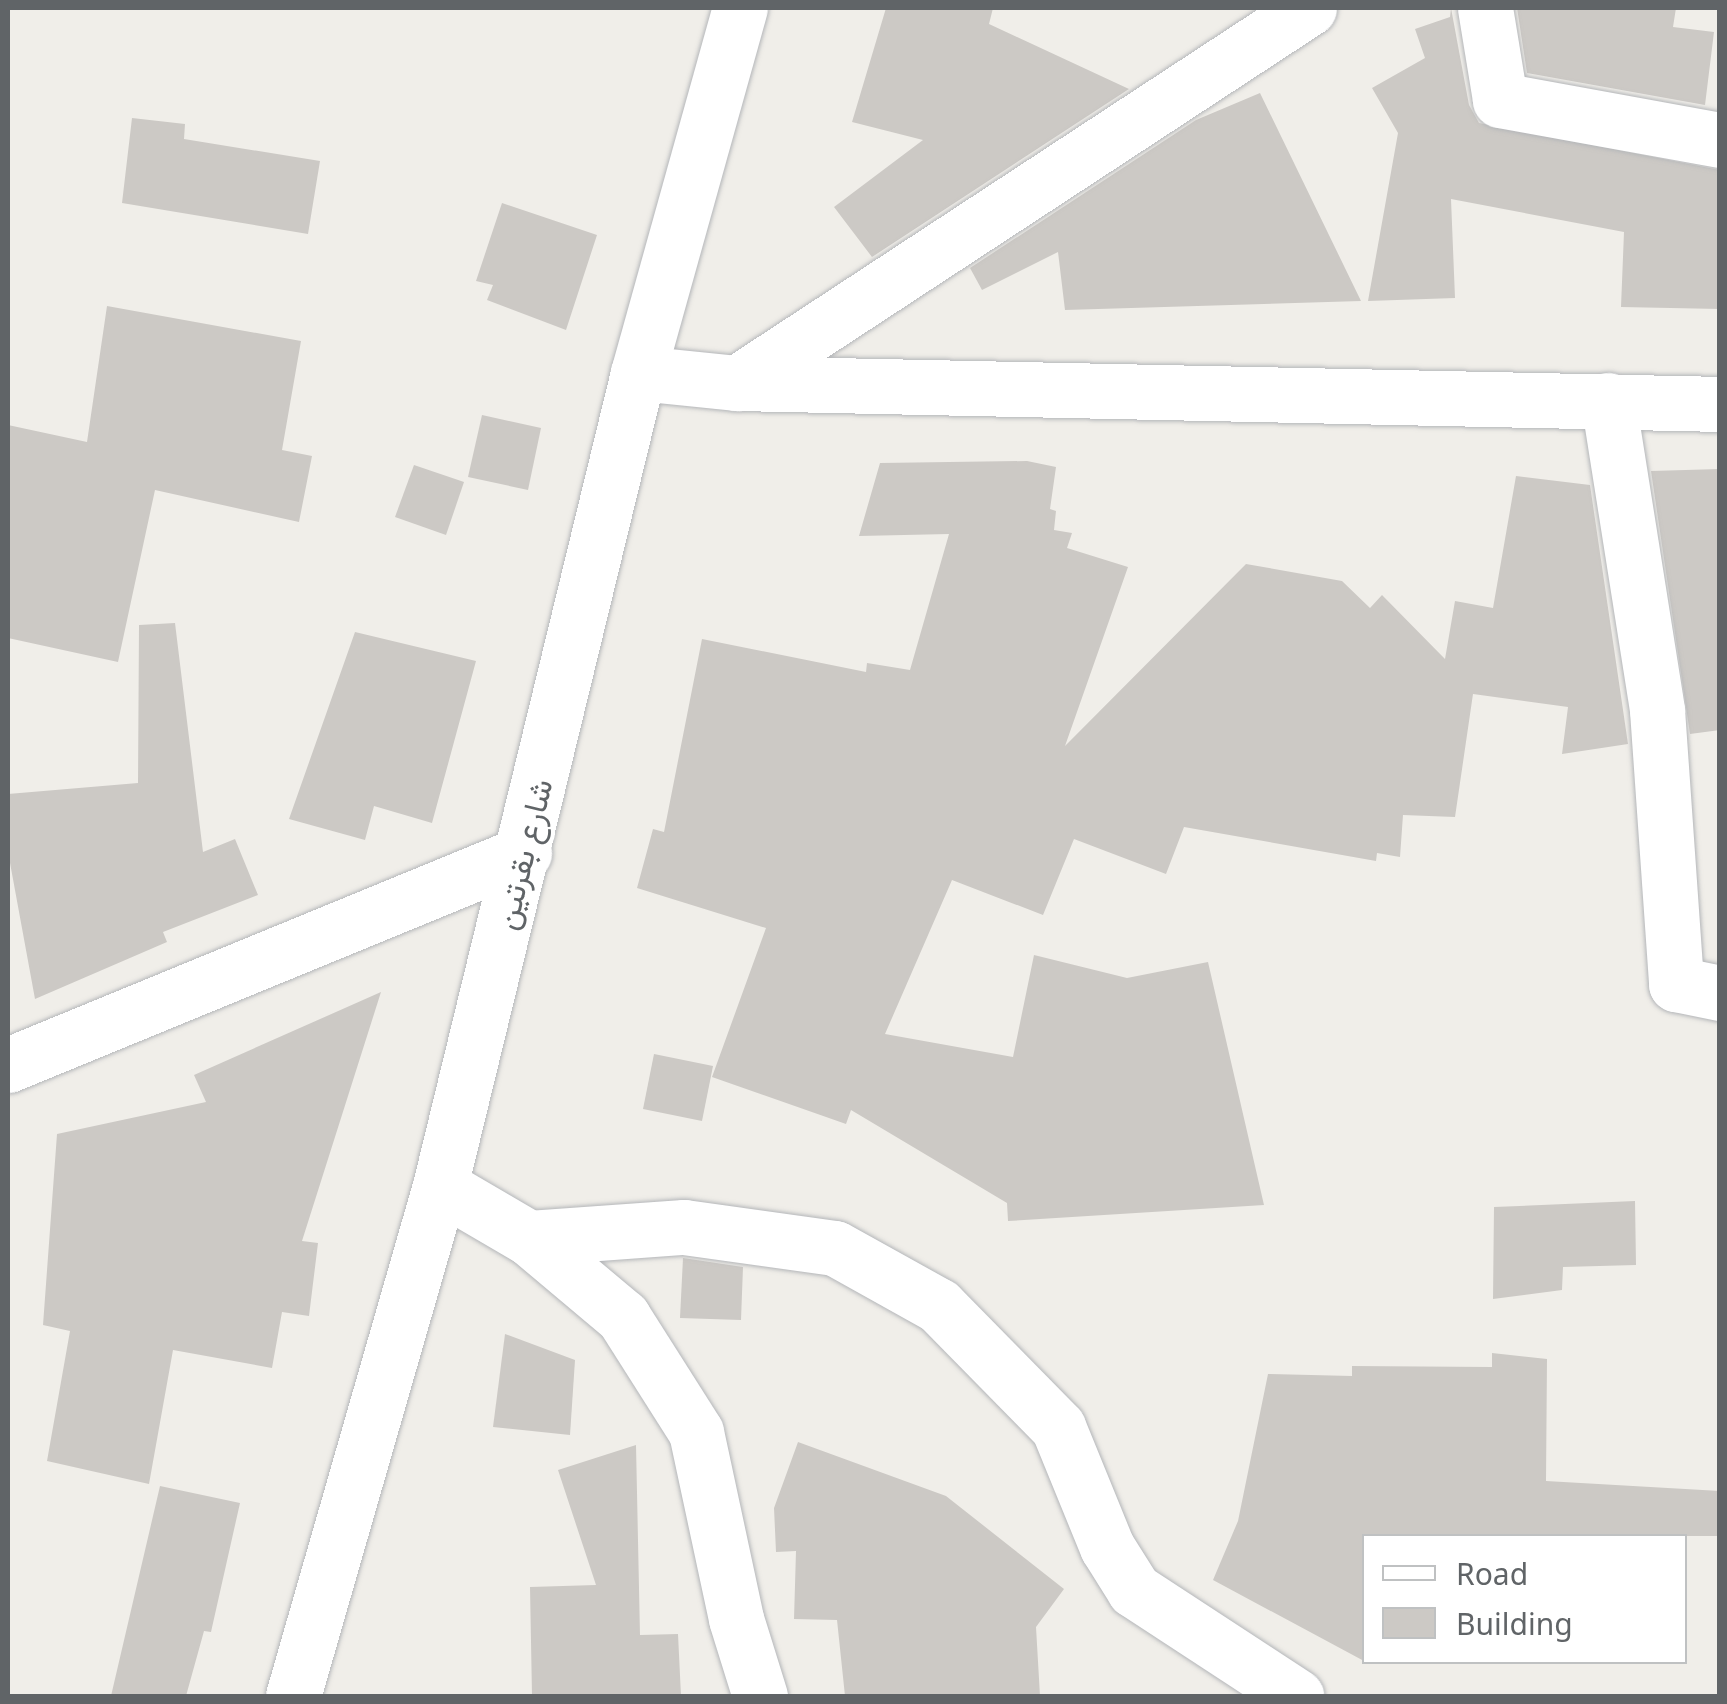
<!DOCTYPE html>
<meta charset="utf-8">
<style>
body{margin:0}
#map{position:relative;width:1727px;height:1704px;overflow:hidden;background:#f0eee9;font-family:"Noto Sans",Vazirmatn,sans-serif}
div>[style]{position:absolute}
.building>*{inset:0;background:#ccc9c5}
.roads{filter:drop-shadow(0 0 2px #b4b6b9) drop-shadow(0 0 2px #b4b6b9)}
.minor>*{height:55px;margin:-27.5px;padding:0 27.5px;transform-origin:27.5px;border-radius:27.5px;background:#fff}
span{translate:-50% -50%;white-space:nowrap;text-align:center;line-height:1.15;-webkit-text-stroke:8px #fff;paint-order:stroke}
.street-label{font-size:32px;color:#606467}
.frame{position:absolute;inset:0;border:10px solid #606467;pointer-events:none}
.legend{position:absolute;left:1362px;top:1534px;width:325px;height:130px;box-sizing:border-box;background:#fff;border:2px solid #bfc1c2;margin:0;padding:12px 18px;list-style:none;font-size:30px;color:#606467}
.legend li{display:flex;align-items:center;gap:20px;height:50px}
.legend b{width:50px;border:2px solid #bfc1c2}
</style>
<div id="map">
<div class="building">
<div style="clip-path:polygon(886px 8px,993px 8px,989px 24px,1129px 89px,872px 257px,834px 207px,923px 140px,852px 122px)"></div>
<div style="clip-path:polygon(1451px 8px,1469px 105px,1479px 123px,1720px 170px,1720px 309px,1621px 307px,1624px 232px,1451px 199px,1455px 298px,1368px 301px,1398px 133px,1372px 88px,1425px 58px,1415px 29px,1450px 17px)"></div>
<div style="clip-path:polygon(1517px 8px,1676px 8px,1673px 27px,1714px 32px,1705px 105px,1527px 73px)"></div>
<div style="clip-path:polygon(1260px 93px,1361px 301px,1065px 310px,1058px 252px,982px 290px,970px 268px,1196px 120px)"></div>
<div style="clip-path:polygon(132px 118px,185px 124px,184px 139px,320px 161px,308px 234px,122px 203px)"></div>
<div style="clip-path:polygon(502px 203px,597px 235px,566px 330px,487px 300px,493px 285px,476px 281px)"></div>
<div style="clip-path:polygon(107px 306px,301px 341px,282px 450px,312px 456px,299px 522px,155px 490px,118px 662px,8px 638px,8px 425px,87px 442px)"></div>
<div style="clip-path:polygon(482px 415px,541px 428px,528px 490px,468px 477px)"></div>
<div style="clip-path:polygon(1027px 461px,1056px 467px,1050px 509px,1056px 511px,1054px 530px,1072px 533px,1067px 548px,1128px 567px,1065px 746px,1246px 564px,1342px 581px,1370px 608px,1382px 595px,1445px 659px,1455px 601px,1493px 608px,1516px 476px,1590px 485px,1628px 744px,1562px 754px,1568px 707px,1473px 694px,1455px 817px,1403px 815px,1400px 857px,1377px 853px,1376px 861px,1184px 827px,1166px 874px,1074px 839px,1043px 915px,952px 880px,885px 1034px,1013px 1057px,1034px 955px,1127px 978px,1208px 962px,1264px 1205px,1008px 1221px,1007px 1203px,851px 1110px,846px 1124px,712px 1077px,766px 928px,637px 888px,653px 829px,664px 832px,702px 639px,866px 672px,867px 663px,910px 670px,949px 534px,859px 536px,880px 463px)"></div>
<div style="clip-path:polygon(414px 465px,464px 482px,446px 535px,395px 517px)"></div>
<div style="clip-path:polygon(1720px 469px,1720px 730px,1690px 734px,1651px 471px)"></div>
<div style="clip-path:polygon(175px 623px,203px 852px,235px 839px,258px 895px,163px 932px,167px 942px,35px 999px,8px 852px,8px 794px,138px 783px,139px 625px)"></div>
<div style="clip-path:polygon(355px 632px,476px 661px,432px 823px,374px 806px,365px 840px,289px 819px)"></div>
<div style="clip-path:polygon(381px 992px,302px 1241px,318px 1243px,309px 1316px,282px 1312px,272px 1368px,173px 1350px,149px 1484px,47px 1461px,70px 1331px,43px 1325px,57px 1134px,206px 1102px,194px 1075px)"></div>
<div style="clip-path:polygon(654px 1054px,713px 1066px,702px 1121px,643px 1109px)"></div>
<div style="clip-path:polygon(1635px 1201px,1636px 1265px,1563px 1267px,1562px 1290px,1493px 1299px,1494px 1207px)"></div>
<div style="clip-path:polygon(683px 1258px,743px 1267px,741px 1320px,680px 1318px)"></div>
<div style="clip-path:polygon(505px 1334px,575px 1360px,570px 1435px,493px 1427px)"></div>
<div style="clip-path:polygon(1492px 1353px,1547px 1359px,1546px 1481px,1720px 1491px,1720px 1536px,1364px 1536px,1364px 1661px,1213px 1580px,1238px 1521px,1268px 1374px,1352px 1376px,1352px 1366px,1492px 1367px)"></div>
<div style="clip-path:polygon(798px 1442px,946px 1496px,1064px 1589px,1036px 1627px,1040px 1696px,845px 1696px,837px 1620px,794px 1619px,796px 1551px,776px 1552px,774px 1508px)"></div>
<div style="clip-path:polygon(636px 1445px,640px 1635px,678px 1634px,681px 1696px,532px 1696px,530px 1587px,596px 1585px,558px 1470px)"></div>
<div style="clip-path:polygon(160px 1486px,240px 1503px,211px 1632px,204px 1631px,186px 1696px,111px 1696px)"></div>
</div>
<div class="roads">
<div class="minor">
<div style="left:1485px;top:8px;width:93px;rotate:80.7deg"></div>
<div style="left:1500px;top:100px;width:224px;rotate:10.3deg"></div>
<div style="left:638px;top:373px;width:100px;rotate:5.8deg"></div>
<div style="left:737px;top:383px;width:983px;rotate:1.22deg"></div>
<div style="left:737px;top:383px;width:684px;rotate:-33.25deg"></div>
<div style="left:1608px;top:400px;width:314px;rotate:81deg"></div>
<div style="left:1657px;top:710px;width:275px;rotate:86deg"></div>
<div style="left:1676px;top:984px;width:45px;rotate:11.6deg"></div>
<div style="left:8px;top:1065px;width:558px;rotate:-22.34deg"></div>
<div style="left:440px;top:1186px;width:103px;rotate:30.3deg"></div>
<div style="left:529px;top:1238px;width:123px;rotate:40deg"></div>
<div style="left:623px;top:1317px;width:136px;rotate:57.6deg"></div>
<div style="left:696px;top:1432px;width:191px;rotate:77.9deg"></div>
<div style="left:736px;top:1619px;width:81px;rotate:72.7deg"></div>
<div style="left:529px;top:1238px;width:155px;rotate:-4.1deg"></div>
<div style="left:684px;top:1227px;width:152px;rotate:7.9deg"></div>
<div style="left:835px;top:1248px;width:119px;rotate:29.1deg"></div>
<div style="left:939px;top:1306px;width:170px;rotate:45.5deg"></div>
<div style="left:1058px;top:1427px;width:130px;rotate:67.8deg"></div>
<div style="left:1107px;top:1547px;width:51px;rotate:57.9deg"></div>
<div style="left:1134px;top:1590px;width:194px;rotate:33.2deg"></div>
<div style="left:293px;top:1696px;width:531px;rotate:-73.92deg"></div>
<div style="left:440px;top:1186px;width:837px;rotate:-76.31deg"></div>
<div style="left:638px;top:373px;width:379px;rotate:-74.4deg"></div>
</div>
</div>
<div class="street-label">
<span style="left:523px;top:854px;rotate:-76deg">شارع بقرتين</span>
</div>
<div class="frame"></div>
<ul class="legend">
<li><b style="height:12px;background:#fff"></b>Road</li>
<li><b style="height:28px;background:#ccc9c5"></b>Building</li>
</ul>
</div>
